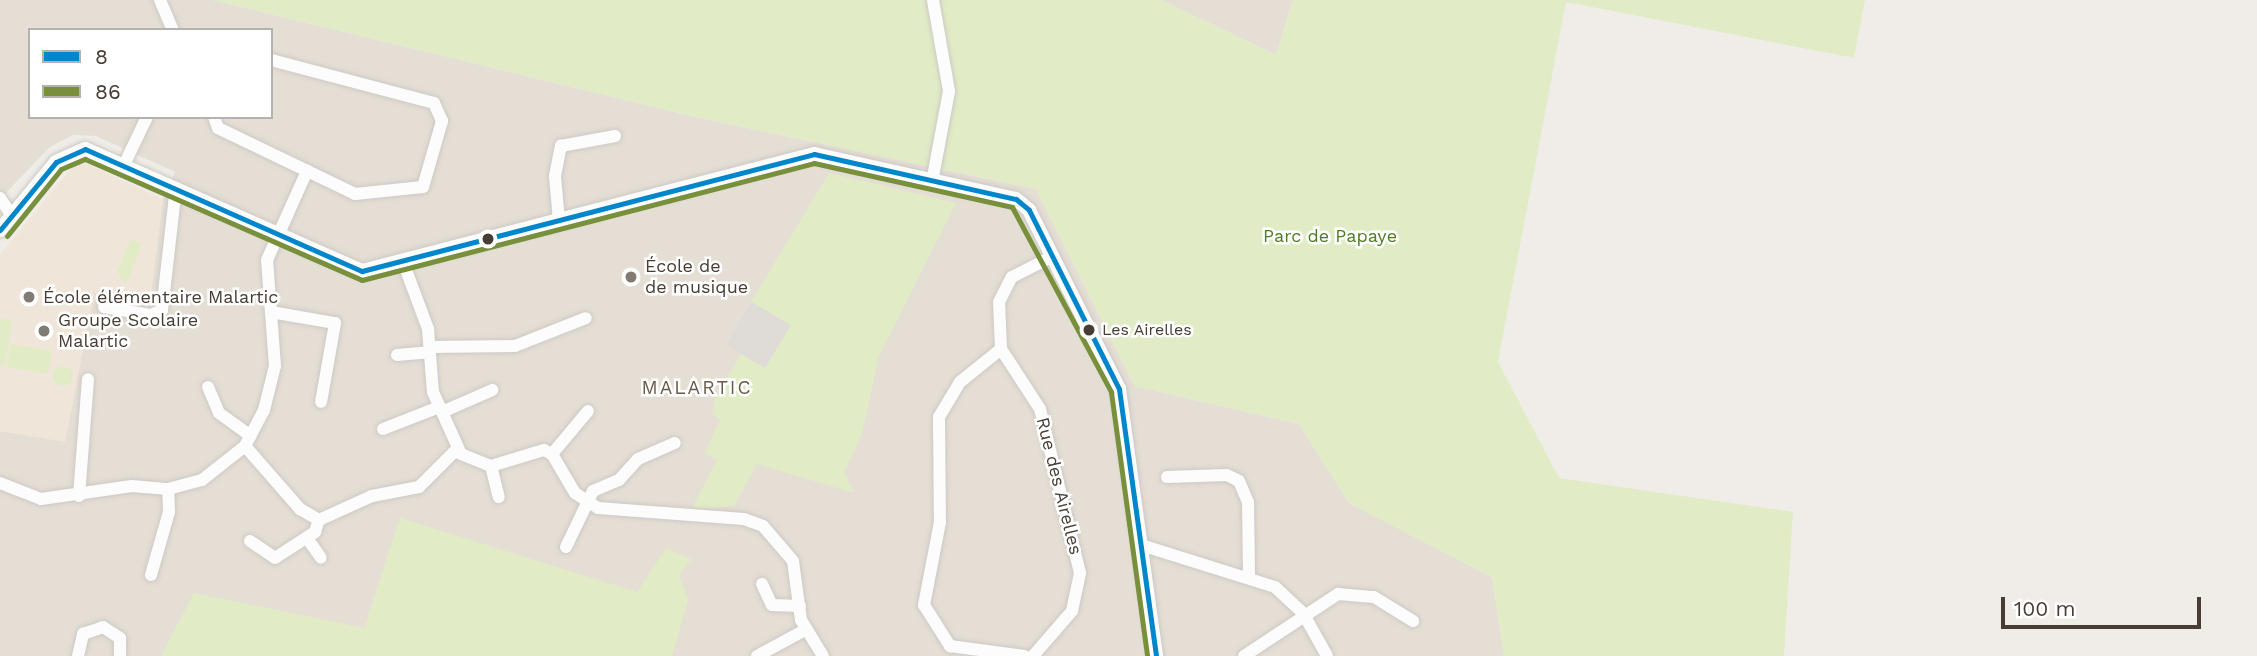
<!DOCTYPE html>
<meta charset="utf-8">
<style>
body{margin:0}
#map{position:relative;width:2257px;height:656px;overflow:hidden;background:#f0ede8;font-family:"Work Sans",sans-serif}
div>[style]{position:absolute}
.residential>*{inset:0;background:#e5ded5}
.education>*{inset:0;background:#efe6d9}
.green>*{inset:0;background:#e1ecc6}
.round{border-radius:50%}
.parking>*{inset:0;background:#dfdcd8}
.roads{filter:drop-shadow(0 0 2px #cdc9c4) drop-shadow(0 0 2px #cdc9c4)}
.minor>*{height:12px;margin:-6px;padding:0 6px;transform-origin:6px;border-radius:6px;background:#fdfcfc}
.tertiary>*{height:14px;margin:-7px;padding:0 7px;transform-origin:7px;border-radius:7px;background:#fdfcfc}
.bus-1>*{height:5px;margin:-2.5px;padding:0 2.5px;transform-origin:2.5px;border-radius:2.5px;background:#0086cb}
.bus-2>*{height:5px;margin:-2.5px;padding:0 2.5px;transform-origin:2.5px;border-radius:2.5px;background:#78903c}
.dots>*{width:19px;height:19px;translate:-50% -50%;box-sizing:border-box;border:4px solid #fff;border-radius:50%}
span{translate:-50% -50%;white-space:nowrap;text-align:center;line-height:1.15;-webkit-text-stroke:5px #fff;paint-order:stroke}
.bus-label{font-size:16px;color:#473d34}
.left{translate:0 -50%;text-align:left}
.park-label{font-size:18px;color:#4e7d22}
.poi-label{font-size:18px;color:#473d34}
.street-label{font-size:18px;color:#473d34}
.neighbourhood-label{font-size:19px;color:#6a5a4a;letter-spacing:2px}
.legend{position:absolute;left:28px;top:28px;width:245px;height:91px;box-sizing:border-box;background:#fff;border:2px solid #b5b1ae;margin:0;padding:9px 12px;list-style:none;font-size:21px;color:#473d34}
.legend li{display:flex;align-items:center;gap:14px;height:35px}
.legend b{width:35px;border:2px solid #b5b1ae}
.scale{position:absolute;left:2001px;top:597px;width:200px;height:32px;box-sizing:border-box;border:4px solid #473d34;border-top:0;padding-left:9px;font-size:21px;line-height:24px;white-space:nowrap;color:#473d34;-webkit-text-stroke:5px #fff;paint-order:stroke}
</style>
<div id="map">
<div class="residential">
<div style="clip-path:polygon(evenodd,0 0,213px 0,700px 118px,1036px 189px,1135px 386px,1299px 424px,1349px 503px,1492px 577px,1504px 656px,0 656px,0 431px,65px 441px,94px 293px,150px 301px,163px 199px,175px 172px,96px 136px,73px 135px,50px 147px,0 199px,0 0,30px 30px,271px 30px,271px 117px,30px 117px,30px 30px)"></div>
<div style="clip-path:polygon(1161px 0,1293px 0,1276px 55px)"></div>
</div>
<div class="education">
<div style="clip-path:polygon(74px 165px,89px 165px,163px 199px,150px 302px,94px 293px,65px 442px,0 431px,0 254px)"></div>
</div>
<div class="green">
<div style="clip-path:polygon(213px 0,1161px 0,1276px 55px,1293px 0,1865px 0,1854px 58px,1566px 2px,1498px 362px,1559px 478px,1793px 512px,1784px 656px,1504px 656px,1492px 577px,1349px 503px,1299px 424px,1135px 386px,1036px 189px,700px 118px)"></div>
<div style="clip-path:polygon(829px 173px,956px 203px,879px 356px,862px 433px,844px 473px,854px 493px,757px 464px,734px 506px,691px 510px,717px 460px,705px 453px,720px 420px,712px 414px,716px 397px,741px 354px,765px 368px,790px 325px,751px 302px)"></div>
<div style="clip-path:polygon(131px 239px,142px 244px,126px 285px,117px 272px)"></div>
<div style="clip-path:polygon(0 318px,12px 320px,5px 366px,0 365px)"></div>
<div style="clip-path:polygon(11px 344px,52px 351px,48px 374px,7px 367px)"></div>
<div class="round" style="left:53px;top:366px;width:20px;height:20px"></div>
<div style="clip-path:polygon(400px 518px,637px 592px,666px 548px,691px 559px,679px 575px,688px 600px,672px 656px,161px 656px,194px 593px,364px 628px)"></div>
</div>
<div class="parking">
<div style="clip-path:polygon(751px 302px,791px 325px,765px 368px,726px 345px)"></div>
</div>
<div class="roads">
<div class="minor">
<div style="left:160px;top:0;width:33px;rotate:67deg"></div>
<div style="left:214px;top:117px;width:12px;rotate:70deg"></div>
<div style="left:218px;top:128px;width:152px;rotate:25.7deg"></div>
<div style="left:355px;top:194px;width:68px;rotate:-5.9deg"></div>
<div style="left:423px;top:187px;width:69px;rotate:-73.9deg"></div>
<div style="left:442px;top:121px;width:20px;rotate:-114deg"></div>
<div style="left:434px;top:103px;width:169px;rotate:-165.2deg"></div>
<div style="left:124px;top:165px;width:53px;rotate:-64.4deg"></div>
<div style="left:932px;top:182px;width:93px;rotate:-79.4deg"></div>
<div style="left:949px;top:91px;width:92px;rotate:-100deg"></div>
<div style="left:0;top:198px;width:22px;rotate:56deg"></div>
<div style="left:559px;top:221px;width:45px;rotate:-95.1deg"></div>
<div style="left:555px;top:176px;width:31px;rotate:-79deg"></div>
<div style="left:561px;top:146px;width:55px;rotate:-10.5deg"></div>
<div style="left:403px;top:262px;width:72px;rotate:69.5deg"></div>
<div style="left:428px;top:329px;width:63px;rotate:85.5deg"></div>
<div style="left:433px;top:392px;width:68px;rotate:65.7deg"></div>
<div style="left:461px;top:454px;width:32px;rotate:22deg"></div>
<div style="left:491px;top:466px;width:55px;rotate:-16.8deg"></div>
<div style="left:544px;top:450px;width:9px;rotate:27deg"></div>
<div style="left:552px;top:454px;width:45px;rotate:59.5deg"></div>
<div style="left:575px;top:493px;width:27px;rotate:33deg"></div>
<div style="left:598px;top:508px;width:146px;rotate:4.3deg"></div>
<div style="left:744px;top:519px;width:20px;rotate:20deg"></div>
<div style="left:763px;top:526px;width:46px;rotate:49.4deg"></div>
<div style="left:793px;top:561px;width:60px;rotate:82.3deg"></div>
<div style="left:801px;top:620px;width:42px;rotate:58.6deg"></div>
<div style="left:104px;top:307px;width:48px;rotate:9.7deg"></div>
<div style="left:151px;top:315px;width:12px;rotate:-24deg"></div>
<div style="left:162px;top:310px;width:123px;rotate:-83.5deg"></div>
<div style="left:271px;top:312px;width:65px;rotate:9.8deg"></div>
<div style="left:335px;top:323px;width:80px;rotate:100deg"></div>
<div style="left:430px;top:347px;width:85px;rotate:-0.7deg"></div>
<div style="left:515px;top:346px;width:76px;rotate:-21.5deg"></div>
<div style="left:1001px;top:349px;width:53px;rotate:141.2deg"></div>
<div style="left:960px;top:382px;width:41px;rotate:121deg"></div>
<div style="left:939px;top:417px;width:105px;rotate:89.5deg"></div>
<div style="left:940px;top:522px;width:85px;rotate:100.9deg"></div>
<div style="left:924px;top:605px;width:49px;rotate:57.6deg"></div>
<div style="left:950px;top:646px;width:75px;rotate:7.7deg"></div>
<div style="left:397px;top:355px;width:32px;rotate:-5deg"></div>
<div style="left:208px;top:387px;width:28px;rotate:67deg"></div>
<div style="left:219px;top:413px;width:39px;rotate:36deg"></div>
<div style="left:442px;top:412px;width:55px;rotate:-23.7deg"></div>
<div style="left:383px;top:429px;width:60px;rotate:-21.4deg"></div>
<div style="left:245px;top:446px;width:84px;rotate:48.9deg"></div>
<div style="left:300px;top:509px;width:22px;rotate:30deg"></div>
<div style="left:319px;top:520px;width:58px;rotate:-24.4deg"></div>
<div style="left:372px;top:496px;width:48px;rotate:-10.8deg"></div>
<div style="left:419px;top:487px;width:54px;rotate:-45deg"></div>
<div style="left:552px;top:454px;width:56px;rotate:-50.1deg"></div>
<div style="left:491px;top:466px;width:32px;rotate:76deg"></div>
<div style="left:1167px;top:477px;width:60px;rotate:-1.9deg"></div>
<div style="left:1227px;top:475px;width:13px;rotate:27deg"></div>
<div style="left:1239px;top:481px;width:23px;rotate:67deg"></div>
<div style="left:1248px;top:502px;width:73px;rotate:89.2deg"></div>
<div style="left:0;top:483px;width:44px;rotate:21.3deg"></div>
<div style="left:41px;top:499px;width:92px;rotate:-8.1deg"></div>
<div style="left:132px;top:486px;width:36px;rotate:5deg"></div>
<div style="left:168px;top:489px;width:35px;rotate:-15deg"></div>
<div style="left:202px;top:480px;width:55px;rotate:-38.3deg"></div>
<div style="left:245px;top:446px;width:41px;rotate:-62.2deg"></div>
<div style="left:264px;top:410px;width:45px;rotate:-76deg"></div>
<div style="left:275px;top:366px;width:106px;rotate:-94.3deg"></div>
<div style="left:267px;top:260px;width:98px;rotate:-65.8deg"></div>
<div style="left:79px;top:496px;width:117px;rotate:-85.6deg"></div>
<div style="left:307px;top:538px;width:24px;rotate:55deg"></div>
<div style="left:250px;top:541px;width:30px;rotate:34deg"></div>
<div style="left:275px;top:558px;width:48px;rotate:-33deg"></div>
<div style="left:315px;top:532px;width:13px;rotate:-72deg"></div>
<div style="left:1141px;top:545px;width:140px;rotate:17.4deg"></div>
<div style="left:1275px;top:587px;width:38px;rotate:43deg"></div>
<div style="left:1303px;top:613px;width:49px;rotate:60.8deg"></div>
<div style="left:566px;top:547px;width:62px;rotate:-64.3deg"></div>
<div style="left:593px;top:491px;width:28px;rotate:-23deg"></div>
<div style="left:619px;top:480px;width:28px;rotate:-48deg"></div>
<div style="left:638px;top:459px;width:40px;rotate:-23.4deg"></div>
<div style="left:151px;top:575px;width:66px;rotate:-74.1deg"></div>
<div style="left:169px;top:512px;width:23px;rotate:-92deg"></div>
<div style="left:762px;top:584px;width:23px;rotate:65deg"></div>
<div style="left:772px;top:605px;width:28px;rotate:2deg"></div>
<div style="left:78px;top:656px;width:23px;rotate:-77deg"></div>
<div style="left:83px;top:634px;width:21px;rotate:-19deg"></div>
<div style="left:103px;top:627px;width:20px;rotate:33deg"></div>
<div style="left:120px;top:638px;width:18px;rotate:90deg"></div>
<div style="left:757px;top:656px;width:55px;rotate:-28.4deg"></div>
<div style="left:1033px;top:656px;width:60px;rotate:-49.1deg"></div>
<div style="left:1072px;top:611px;width:39px;rotate:-78deg"></div>
<div style="left:1080px;top:573px;width:169px;rotate:-103.7deg"></div>
<div style="left:1040px;top:409px;width:72px;rotate:-123deg"></div>
<div style="left:1001px;top:349px;width:47px;rotate:-92.4deg"></div>
<div style="left:999px;top:302px;width:28px;rotate:-63deg"></div>
<div style="left:1012px;top:277px;width:46px;rotate:-27.1deg"></div>
<div style="left:1244px;top:656px;width:113px;rotate:-33.4deg"></div>
<div style="left:1338px;top:594px;width:36px;rotate:5deg"></div>
<div style="left:1374px;top:597px;width:46px;rotate:31.6deg"></div>
</div>
<div class="tertiary">
<div style="left:0;top:230px;width:88px;rotate:-50.5deg"></div>
<div style="left:56px;top:162px;width:32px;rotate:-24deg"></div>
<div style="left:85px;top:149px;width:303px;rotate:23.8deg"></div>
<div style="left:362px;top:271px;width:467px;rotate:-14.5deg"></div>
<div style="left:814px;top:154px;width:207px;rotate:12.6deg"></div>
<div style="left:1016px;top:199px;width:17px;rotate:40deg"></div>
<div style="left:1029px;top:210px;width:200px;rotate:63.3deg"></div>
<div style="left:1119px;top:389px;width:270px;rotate:82.1deg"></div>
</div>
</div>
<div class="bus-1">
<div style="left:0;top:230px;width:88px;rotate:-50.5deg"></div>
<div style="left:56px;top:162px;width:32px;rotate:-24deg"></div>
<div style="left:85px;top:149px;width:303px;rotate:23.8deg"></div>
<div style="left:362px;top:271px;width:467px;rotate:-14.5deg"></div>
<div style="left:814px;top:154px;width:207px;rotate:12.6deg"></div>
<div style="left:1016px;top:199px;width:17px;rotate:40deg"></div>
<div style="left:1029px;top:210px;width:200px;rotate:63.3deg"></div>
<div style="left:1119px;top:389px;width:270px;rotate:82.1deg"></div>
</div>
<div class="bus-2">
<div style="left:7px;top:236px;width:86px;rotate:-51.1deg"></div>
<div style="left:61px;top:169px;width:26px;rotate:-23deg"></div>
<div style="left:85px;top:159px;width:302px;rotate:23.6deg"></div>
<div style="left:362px;top:280px;width:467px;rotate:-14.5deg"></div>
<div style="left:814px;top:163px;width:203px;rotate:12.5deg"></div>
<div style="left:1012px;top:207px;width:210px;rotate:61.8deg"></div>
<div style="left:1111px;top:392px;width:266px;rotate:82.2deg"></div>
</div>
<div class="dots">
<div style="left:488px;top:239px;background:#473d34"></div>
<div style="left:631px;top:277px;background:#827b73"></div>
<div style="left:29px;top:297px;background:#827b73"></div>
<div style="left:1089px;top:330px;background:#473d34"></div>
<div style="left:44px;top:331px;background:#827b73"></div>
</div>
<div class="bus-label">
<span class="left" style="left:1102px;top:330px">Les Airelles</span>
</div>
<div class="park-label">
<span style="left:1330px;top:236px">Parc de Papaye</span>
</div>
<div class="poi-label">
<span class="left" style="left:645px;top:277px">École de<br>de musique</span>
<span class="left" style="left:43px;top:297px">École élémentaire Malartic</span>
<span class="left" style="left:58px;top:331px">Groupe Scolaire<br>Malartic</span>
</div>
<div class="street-label">
<span style="left:1059px;top:486px;rotate:76deg">Rue des Airelles</span>
</div>
<div class="neighbourhood-label">
<span style="left:697px;top:388px">MALARTIC</span>
</div>
<ul class="legend">
<li><b style="height:9px;background:#0086cb"></b>8</li>
<li><b style="height:9px;background:#78903c"></b>86</li>
</ul>
<div class="scale">100 m</div>
</div>
